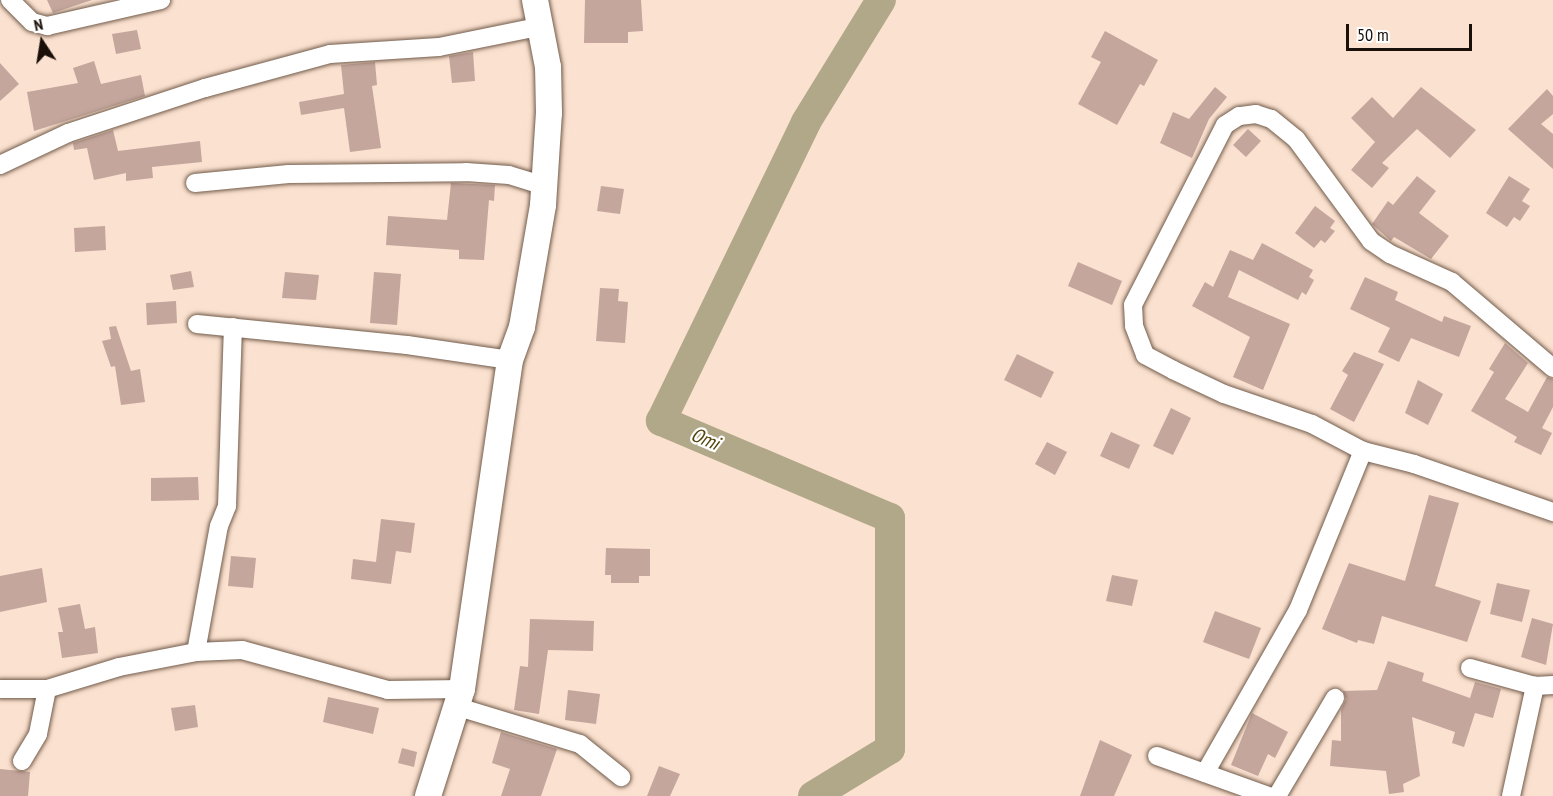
<!DOCTYPE html>
<style>
body{margin:0}
#map{position:relative;width:1553px;height:796px;overflow:hidden;background:#fbe1cf;font-family:"PT Sans Narrow",sans-serif}
div>[style]{position:absolute}
.river>*{height:30px;margin:-15px;padding:0 15px;transform-origin:15px;border-radius:15px;background:#b1a889}
.building>*{inset:0;background:#c4a69d}
.roads{filter:drop-shadow(0 0 2px #715b4b) drop-shadow(0 0 2px #715b4b)}
.street>*{height:18px;margin:-9px;padding:0 9px;transform-origin:9px;border-radius:9px;background:#fff}
.secondary>*{height:26px;margin:-13px;padding:0 13px;transform-origin:13px;border-radius:13px;background:#fff}
span{translate:-50% -50%;white-space:nowrap;text-align:center;line-height:1.15;-webkit-text-stroke:4.5px #fff;paint-order:stroke}
.water-label{font-size:20px;color:#53440b;font-style:italic}
.north{position:absolute;left:12px;top:12px;width:60px;height:60px;-webkit-text-stroke:4px #fff;paint-order:stroke;rotate:348deg;font-size:16px;font-weight:700;line-height:24px;text-align:center;color:#19100a}
.north::after{content:'';display:block;margin:auto;width:21px;height:27px;background:#19100a;clip-path:polygon(50% 0,100% 100%,50% 72%,0 100%)}
.scale{position:absolute;left:1346px;top:24px;width:126px;height:27px;box-sizing:border-box;border:3px solid #19100a;border-top:0;padding-left:8px;font-size:18px;line-height:21px;white-space:nowrap;color:#19100a;-webkit-text-stroke:4px #fff;paint-order:stroke}
</style>
<div id="map">
<div class="river">
<div style="left:813px;top:796px;width:90px;rotate:-31.4deg"></div>
<div style="left:890px;top:749px;width:231px;rotate:-90deg"></div>
<div style="left:890px;top:518px;width:249px;rotate:-157deg"></div>
<div style="left:661px;top:421px;width:332px;rotate:-64.1deg"></div>
<div style="left:806px;top:122px;width:143px;rotate:-58.4deg"></div>
</div>
<div class="building">
<div style="clip-path:polygon(47px 0,92px 0,53px 13px)"></div>
<div style="clip-path:polygon(585px 0,641px 0,643px 31px,628px 32px,628px 43px,584px 43px)"></div>
<div style="clip-path:polygon(137px 30px,141px 49px,116px 54px,112px 34px)"></div>
<div style="clip-path:polygon(1105px 31px,1158px 60px,1144px 86px,1140px 84px,1117px 125px,1078px 104px,1101px 62px,1091px 57px)"></div>
<div style="clip-path:polygon(473px 52px,475px 81px,452px 83px,449px 56px)"></div>
<div style="clip-path:polygon(94px 61px,101px 84px,141px 75px,145px 96px,34px 131px,27px 92px,78px 83px,73px 68px)"></div>
<div style="clip-path:polygon(375px 62px,377px 85px,372px 86px,381px 148px,350px 152px,344px 108px,301px 115px,299px 102px,344px 94px,341px 65px)"></div>
<div style="clip-path:polygon(0 63px,19px 84px,0 101px)"></div>
<div style="clip-path:polygon(1215px 87px,1227px 97px,1209px 119px,1192px 158px,1160px 143px,1173px 112px,1189px 119px)"></div>
<div style="clip-path:polygon(1421px 87px,1476px 130px,1450px 158px,1417px 129px,1382px 163px,1389px 168px,1372px 188px,1351px 170px,1375px 142px,1351px 118px,1372px 97px,1393px 118px)"></div>
<div style="clip-path:polygon(1547px 89px,1553px 96px,1553px 114px,1541px 124px,1553px 134px,1553px 169px,1508px 129px)"></div>
<div style="clip-path:polygon(1248px 129px,1261px 141px,1246px 157px,1233px 145px)"></div>
<div style="clip-path:polygon(113px 130px,118px 151px,200px 141px,202px 162px,152px 167px,153px 178px,126px 181px,126px 173px,94px 180px,87px 148px,74px 150px,73px 143px)"></div>
<div style="clip-path:polygon(1417px 176px,1436px 191px,1419px 213px,1449px 236px,1431px 259px,1394px 237px,1391px 241px,1372px 224px,1388px 201px,1393px 205px)"></div>
<div style="clip-path:polygon(1509px 176px,1530px 189px,1522px 201px,1530px 206px,1520px 221px,1514px 217px,1507px 227px,1486px 213px)"></div>
<div style="clip-path:polygon(451px 183px,495px 185px,494px 201px,489px 200px,484px 260px,459px 259px,459px 250px,386px 245px,388px 216px,447px 220px)"></div>
<div style="clip-path:polygon(601px 186px,624px 189px,620px 214px,597px 211px)"></div>
<div style="clip-path:polygon(1315px 206px,1335px 221px,1330px 228px,1335px 231px,1325px 243px,1321px 240px,1314px 248px,1295px 233px)"></div>
<div style="clip-path:polygon(105px 226px,106px 250px,75px 252px,74px 228px)"></div>
<div style="clip-path:polygon(1262px 243px,1313px 270px,1309px 277px,1314px 280px,1306px 295px,1302px 292px,1298px 300px,1239px 270px,1228px 297px,1290px 324px,1263px 390px,1233px 377px,1250px 337px,1192px 306px,1205px 282px,1213px 287px,1230px 250px,1253px 260px)"></div>
<div style="clip-path:polygon(1078px 262px,1122px 281px,1112px 305px,1068px 286px)"></div>
<div style="clip-path:polygon(191px 271px,194px 287px,173px 290px,170px 275px)"></div>
<div style="clip-path:polygon(285px 272px,319px 275px,316px 300px,282px 298px)"></div>
<div style="clip-path:polygon(374px 272px,401px 274px,397px 325px,370px 323px)"></div>
<div style="clip-path:polygon(1365px 277px,1398px 292px,1395px 300px,1442px 322px,1444px 316px,1471px 326px,1459px 357px,1411px 338px,1399px 362px,1378px 352px,1390px 328px,1350px 309px)"></div>
<div style="clip-path:polygon(600px 288px,619px 289px,618px 301px,628px 302px,625px 343px,596px 341px)"></div>
<div style="clip-path:polygon(176px 301px,177px 323px,147px 325px,146px 303px)"></div>
<div style="clip-path:polygon(116px 326px,131px 371px,140px 369px,145px 402px,121px 405px,115px 366px,111px 367px,102px 341px,111px 339px,109px 327px)"></div>
<div style="clip-path:polygon(1505px 343px,1528px 363px,1505px 399px,1528px 412px,1547px 377px,1553px 379px,1553px 407px,1542px 428px,1552px 433px,1541px 455px,1514px 442px,1517px 437px,1471px 411px,1494px 372px,1489px 369px)"></div>
<div style="clip-path:polygon(1354px 352px,1384px 364px,1354px 422px,1330px 409px,1348px 375px,1342px 371px)"></div>
<div style="clip-path:polygon(1017px 354px,1054px 372px,1041px 398px,1004px 380px)"></div>
<div style="clip-path:polygon(1418px 380px,1443px 394px,1428px 425px,1405px 413px)"></div>
<div style="clip-path:polygon(1171px 408px,1191px 418px,1173px 455px,1153px 446px)"></div>
<div style="clip-path:polygon(1111px 432px,1140px 445px,1129px 469px,1100px 456px)"></div>
<div style="clip-path:polygon(1047px 442px,1067px 452px,1055px 475px,1035px 464px)"></div>
<div style="clip-path:polygon(198px 477px,199px 500px,151px 501px,151px 478px)"></div>
<div style="clip-path:polygon(1429px 495px,1459px 503px,1435px 586px,1481px 601px,1467px 642px,1382px 616px,1374px 644px,1358px 640px,1357px 643px,1322px 629px,1349px 563px,1405px 581px)"></div>
<div style="clip-path:polygon(381px 519px,415px 523px,411px 553px,396px 551px,391px 584px,351px 579px,353px 559px,376px 562px)"></div>
<div style="clip-path:polygon(606px 548px,650px 549px,650px 576px,639px 576px,639px 583px,611px 583px,611px 575px,605px 575px)"></div>
<div style="clip-path:polygon(231px 556px,256px 558px,253px 588px,228px 586px)"></div>
<div style="clip-path:polygon(42px 568px,47px 602px,0 612px,0 576px)"></div>
<div style="clip-path:polygon(1112px 575px,1138px 580px,1132px 606px,1106px 601px)"></div>
<div style="clip-path:polygon(1497px 583px,1530px 590px,1522px 622px,1490px 614px)"></div>
<div style="clip-path:polygon(80px 604px,85px 629px,95px 627px,98px 653px,62px 658px,58px 632px,63px 632px,58px 608px)"></div>
<div style="clip-path:polygon(1215px 611px,1261px 628px,1249px 659px,1203px 642px)"></div>
<div style="clip-path:polygon(1532px 618px,1553px 624px,1546px 665px,1521px 657px)"></div>
<div style="clip-path:polygon(530px 619px,594px 621px,593px 651px,548px 650px,539px 714px,514px 710px,520px 666px,528px 667px)"></div>
<div style="clip-path:polygon(1388px 661px,1424px 673px,1422px 681px,1470px 698px,1475px 682px,1501px 689px,1493px 718px,1475px 713px,1464px 747px,1452px 743px,1455px 732px,1412px 717px,1420px 776px,1403px 784px,1404px 792px,1389px 794px,1386px 771px,1330px 766px,1332px 740px,1341px 741px,1341px 710px,1346px 699px,1343px 691px,1377px 690px)"></div>
<div style="clip-path:polygon(568px 690px,600px 694px,596px 724px,565px 720px)"></div>
<div style="clip-path:polygon(328px 697px,379px 708px,373px 734px,323px 722px)"></div>
<div style="clip-path:polygon(195px 705px,198px 727px,175px 731px,171px 708px)"></div>
<div style="clip-path:polygon(1252px 713px,1288px 732px,1275px 758px,1268px 754px,1258px 776px,1231px 765px)"></div>
<div style="clip-path:polygon(501px 732px,557px 749px,541px 796px,501px 796px,510px 769px,492px 763px)"></div>
<div style="clip-path:polygon(1100px 740px,1132px 755px,1114px 796px,1080px 796px)"></div>
<div style="clip-path:polygon(402px 748px,417px 752px,414px 767px,398px 763px)"></div>
<div style="clip-path:polygon(659px 766px,680px 774px,670px 796px,647px 796px)"></div>
<div style="clip-path:polygon(0 769px,30px 772px,28px 796px,0 796px)"></div>
</div>
<div class="roads">
<div class="street">
<div style="left:10px;top:0;width:31px;rotate:45deg"></div>
<div style="left:32px;top:22px;width:16px;rotate:15deg"></div>
<div style="left:47px;top:26px;width:117px;rotate:-12.8deg"></div>
<div style="left:0;top:165px;width:75px;rotate:-25.2deg"></div>
<div style="left:68px;top:133px;width:144px;rotate:-18.2deg"></div>
<div style="left:205px;top:88px;width:130px;rotate:-15.2deg"></div>
<div style="left:330px;top:54px;width:109px;rotate:-3.7deg"></div>
<div style="left:439px;top:47px;width:105px;rotate:-11.5deg"></div>
<div style="left:195px;top:183px;width:94px;rotate:-5.5deg"></div>
<div style="left:289px;top:174px;width:177px;rotate:-0.6deg"></div>
<div style="left:466px;top:172px;width:43px;rotate:4deg"></div>
<div style="left:509px;top:175px;width:37px;rotate:17deg"></div>
<div style="left:197px;top:324px;width:211px;rotate:5.7deg"></div>
<div style="left:407px;top:345px;width:104px;rotate:8.3deg"></div>
<div style="left:1553px;top:368px;width:133px;rotate:-139.6deg"></div>
<div style="left:1452px;top:282px;width:68px;rotate:-155.7deg"></div>
<div style="left:1390px;top:254px;width:23px;rotate:-146deg"></div>
<div style="left:1371px;top:241px;width:127px;rotate:-126.3deg"></div>
<div style="left:1296px;top:139px;width:32px;rotate:-141deg"></div>
<div style="left:1271px;top:119px;width:16px;rotate:-162deg"></div>
<div style="left:1256px;top:114px;width:17px;rotate:173deg"></div>
<div style="left:1239px;top:116px;width:17px;rotate:147deg"></div>
<div style="left:1225px;top:125px;width:202px;rotate:117.1deg"></div>
<div style="left:1133px;top:305px;width:21px;rotate:87deg"></div>
<div style="left:1134px;top:326px;width:31px;rotate:69deg"></div>
<div style="left:1145px;top:355px;width:32px;rotate:28deg"></div>
<div style="left:1173px;top:370px;width:56px;rotate:25.2deg"></div>
<div style="left:1224px;top:394px;width:93px;rotate:18.8deg"></div>
<div style="left:1312px;top:424px;width:58px;rotate:27.9deg"></div>
<div style="left:1363px;top:451px;width:53px;rotate:14.3deg"></div>
<div style="left:1414px;top:464px;width:147px;rotate:19.1deg"></div>
<div style="left:196px;top:652px;width:128px;rotate:-79.7deg"></div>
<div style="left:219px;top:526px;width:22px;rotate:-68deg"></div>
<div style="left:227px;top:506px;width:179px;rotate:-88.1deg"></div>
<div style="left:1470px;top:668px;width:67px;rotate:15.5deg"></div>
<div style="left:0;top:689px;width:47px"></div>
<div style="left:47px;top:689px;width:75px;rotate:-17deg"></div>
<div style="left:119px;top:667px;width:78px;rotate:-11deg"></div>
<div style="left:196px;top:652px;width:46px;rotate:-2.5deg"></div>
<div style="left:242px;top:650px;width:151px;rotate:15.3deg"></div>
<div style="left:388px;top:690px;width:74px;rotate:-0.8deg"></div>
<div style="left:455px;top:706px;width:131px;rotate:16.9deg"></div>
<div style="left:580px;top:744px;width:53px;rotate:38.8deg"></div>
<div style="left:1157px;top:756px;width:119px;rotate:19.7deg"></div>
<div style="left:22px;top:761px;width:31px;rotate:-59deg"></div>
<div style="left:38px;top:734px;width:46px;rotate:-78.7deg"></div>
<div style="left:1205px;top:773px;width:188px;rotate:-60.3deg"></div>
<div style="left:1298px;top:610px;width:172px;rotate:-67.8deg"></div>
<div style="left:1277px;top:796px;width:114px;rotate:-59.4deg"></div>
<div style="left:1511px;top:796px;width:113px;rotate:-77.7deg"></div>
<div style="left:1535px;top:686px;width:18px;rotate:-3deg"></div>
</div>
<div class="secondary">
<div style="left:428px;top:796px;width:112px;rotate:-72.4deg"></div>
<div style="left:462px;top:689px;width:332px;rotate:-81.7deg"></div>
<div style="left:510px;top:360px;width:35px;rotate:-70deg"></div>
<div style="left:522px;top:327px;width:124px;rotate:-80.2deg"></div>
<div style="left:543px;top:205px;width:92px;rotate:-86.3deg"></div>
<div style="left:549px;top:113px;width:46px;rotate:-91.2deg"></div>
<div style="left:548px;top:67px;width:68px;rotate:-101deg"></div>
</div>
</div>
<div class="water-label">
<span style="left:705px;top:439px;rotate:23deg">Omi</span>
</div>
<div class="north">N</div>
<div class="scale">50 m</div>
</div>
